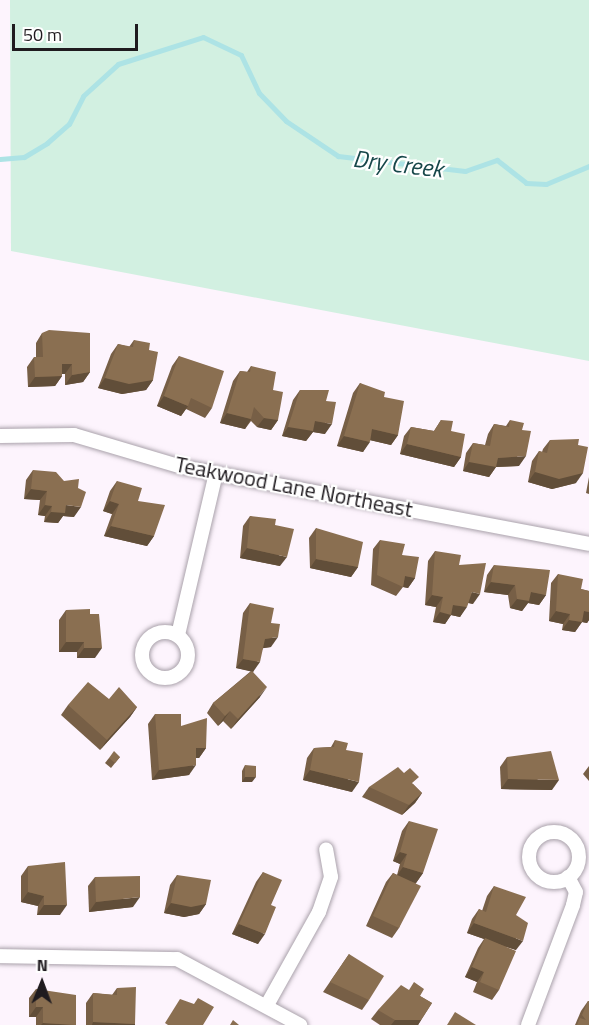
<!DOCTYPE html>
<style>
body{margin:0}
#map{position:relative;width:589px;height:1025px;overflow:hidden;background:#fdf4fd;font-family:"Titillium Web",sans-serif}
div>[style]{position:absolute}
.green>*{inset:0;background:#d2f0e1}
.stream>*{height:5px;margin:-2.5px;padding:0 2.5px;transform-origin:2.5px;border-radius:2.5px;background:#ade3e5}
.roads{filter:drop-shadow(0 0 2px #aaa2ab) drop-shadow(0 0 2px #aaa2ab)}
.street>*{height:14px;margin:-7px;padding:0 7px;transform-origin:7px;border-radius:7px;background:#fff}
.street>.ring{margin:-7px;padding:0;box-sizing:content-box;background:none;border:14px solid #fff;border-radius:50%}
.wall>*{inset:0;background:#775f46}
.shaded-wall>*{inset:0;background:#614e39}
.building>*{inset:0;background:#8a6f51}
span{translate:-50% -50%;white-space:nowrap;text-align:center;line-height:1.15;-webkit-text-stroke:4.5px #fff;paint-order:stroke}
.street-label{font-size:22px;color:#1f1b1f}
.water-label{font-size:24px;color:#17474a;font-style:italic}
.north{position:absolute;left:12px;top:953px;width:60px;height:60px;-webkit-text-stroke:4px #fff;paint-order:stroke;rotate:1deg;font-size:16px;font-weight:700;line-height:24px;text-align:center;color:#1f1b1f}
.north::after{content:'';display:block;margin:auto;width:21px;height:27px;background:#1f1b1f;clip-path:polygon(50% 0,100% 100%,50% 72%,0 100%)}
.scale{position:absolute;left:12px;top:24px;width:126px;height:27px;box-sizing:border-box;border:3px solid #1f1b1f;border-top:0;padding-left:8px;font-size:18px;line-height:21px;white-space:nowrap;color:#1f1b1f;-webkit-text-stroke:4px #fff;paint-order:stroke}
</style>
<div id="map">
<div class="green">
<div style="clip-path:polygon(10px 0,589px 0,589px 361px,11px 251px)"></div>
</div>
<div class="stream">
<div style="left:0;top:159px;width:24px;rotate:-5deg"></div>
<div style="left:24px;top:157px;width:27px;rotate:-31deg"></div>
<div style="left:47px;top:143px;width:29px;rotate:-41deg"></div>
<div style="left:69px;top:124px;width:31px;rotate:-63deg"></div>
<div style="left:83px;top:96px;width:47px;rotate:-42.4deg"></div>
<div style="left:118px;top:64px;width:89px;rotate:-17.6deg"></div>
<div style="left:203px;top:37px;width:42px;rotate:25.3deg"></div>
<div style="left:241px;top:55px;width:42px;rotate:64.7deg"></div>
<div style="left:259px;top:93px;width:39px;rotate:46deg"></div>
<div style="left:286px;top:121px;width:63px;rotate:33.9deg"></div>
<div style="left:338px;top:156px;width:128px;rotate:6.7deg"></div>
<div style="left:465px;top:171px;width:34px;rotate:-19deg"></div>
<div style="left:497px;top:160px;width:37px;rotate:38deg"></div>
<div style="left:526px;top:183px;width:20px;rotate:3deg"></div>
<div style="left:546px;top:184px;width:47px;rotate:-22.7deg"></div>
</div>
<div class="roads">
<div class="street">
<div style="left:0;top:436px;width:74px;rotate:-0.8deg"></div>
<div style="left:74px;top:435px;width:113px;rotate:16.5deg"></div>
<div style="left:182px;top:467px;width:414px;rotate:10.7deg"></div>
<div class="ring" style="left:142px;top:632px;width:32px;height:32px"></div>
<div style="left:178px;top:635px;width:166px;rotate:-76.8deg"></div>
<div class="ring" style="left:529px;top:832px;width:36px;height:36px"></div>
<div style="left:0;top:956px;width:177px;rotate:1deg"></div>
<div style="left:177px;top:959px;width:140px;rotate:28.2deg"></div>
<div style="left:267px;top:1005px;width:107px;rotate:-60.8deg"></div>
<div style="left:319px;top:912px;width:37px;rotate:-71deg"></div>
<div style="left:331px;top:877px;width:28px;rotate:-100deg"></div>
<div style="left:528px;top:1025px;width:128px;rotate:-69.4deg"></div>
<div style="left:573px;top:905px;width:13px;rotate:-77deg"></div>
<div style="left:576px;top:892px;width:17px;rotate:-118deg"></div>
</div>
</div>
<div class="wall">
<div style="clip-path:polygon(42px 333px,90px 372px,83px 382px,65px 385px,65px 374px,62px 374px,62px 376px,55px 386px,28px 387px,27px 367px,34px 357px,36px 357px,36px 343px)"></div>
<div style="clip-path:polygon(134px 340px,149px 350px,153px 380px,146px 390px,122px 394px,98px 388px,111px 354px,118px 344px,129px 347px)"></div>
<div style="clip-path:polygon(179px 356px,212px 408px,205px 418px,186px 409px,181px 416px,157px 406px,172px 366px)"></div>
<div style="clip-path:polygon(251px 366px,273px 390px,278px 420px,271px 430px,257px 427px,251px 421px,245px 429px,220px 423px,233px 381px,240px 371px,247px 372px)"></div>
<div style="clip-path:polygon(360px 383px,384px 397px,398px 435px,391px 445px,370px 440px,363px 452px,337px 446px,353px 393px)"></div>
<div style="clip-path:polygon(300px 390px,326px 401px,325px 434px,313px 432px,306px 441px,282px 436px,293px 400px)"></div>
<div style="clip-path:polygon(441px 420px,451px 431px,461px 457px,454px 467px,400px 454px,404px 436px,411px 427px,434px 431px)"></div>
<div style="clip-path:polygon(510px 420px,519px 466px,496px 467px,489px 477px,463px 471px,466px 453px,473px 443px,485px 445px,488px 434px,494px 424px,506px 426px)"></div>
<div style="clip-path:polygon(550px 440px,578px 445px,576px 483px,552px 489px,528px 482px,532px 461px,539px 451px,542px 452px,543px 449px)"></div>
<div style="clip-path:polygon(33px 470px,74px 517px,63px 516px,58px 523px,44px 522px,45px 516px,38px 515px,40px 500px,24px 499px,26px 480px)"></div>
<div style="clip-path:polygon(589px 477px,589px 494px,586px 493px)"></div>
<div style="clip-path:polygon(117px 481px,154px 536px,147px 546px,104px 536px,112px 514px,103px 511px,110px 491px)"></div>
<div style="clip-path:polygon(250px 516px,275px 525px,280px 566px,240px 558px,243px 526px)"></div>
<div style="clip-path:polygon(316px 528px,358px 567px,351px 577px,310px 568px,309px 538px)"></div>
<div style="clip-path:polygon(380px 540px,402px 555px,415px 578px,408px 588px,403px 587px,396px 596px,371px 585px,373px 549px)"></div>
<div style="clip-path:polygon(435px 551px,459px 565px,473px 604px,468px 603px,460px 617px,451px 615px,445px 624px,433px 622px,436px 607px,425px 605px,428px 561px)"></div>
<div style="clip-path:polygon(494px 565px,546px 595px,539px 605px,528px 603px,522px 611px,510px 608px,508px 595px,484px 592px,487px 575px)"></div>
<div style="clip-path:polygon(558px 574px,581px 589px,589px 591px,589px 620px,587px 623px,582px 622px,575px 632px,562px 630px,563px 624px,549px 621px,551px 583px)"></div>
<div style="clip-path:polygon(250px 603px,271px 623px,271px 647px,263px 648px,253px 672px,260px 697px,231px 729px,223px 721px,218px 726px,207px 713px,213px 703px,251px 671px,236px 668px,243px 613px)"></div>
<div style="clip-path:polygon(66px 610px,90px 614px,95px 658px,77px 658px,77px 652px,59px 652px,59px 620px)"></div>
<div style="clip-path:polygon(109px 699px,137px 707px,130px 717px,100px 750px,61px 715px,68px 705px)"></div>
<div style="clip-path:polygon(155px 714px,181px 726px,206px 748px,199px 758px,196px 758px,189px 775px,152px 780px,148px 724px)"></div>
<div style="clip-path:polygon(335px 740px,352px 792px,303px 780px,307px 758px,314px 748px,331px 747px)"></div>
<div style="clip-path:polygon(120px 757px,111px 768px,105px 763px,109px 758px)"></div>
<div style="clip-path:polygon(507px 757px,552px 790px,501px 789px,500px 767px)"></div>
<div style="clip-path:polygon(245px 765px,252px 782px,242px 782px,242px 771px)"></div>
<div style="clip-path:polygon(589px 766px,589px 781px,583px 774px)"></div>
<div style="clip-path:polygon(413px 784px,422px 793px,415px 803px,402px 815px,362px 797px,369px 787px)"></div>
<div style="clip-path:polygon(409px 821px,423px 873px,416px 883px,399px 928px,392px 938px,366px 926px,386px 882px,393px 873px,397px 875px,400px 864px,393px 861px,402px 831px)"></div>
<div style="clip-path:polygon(28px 866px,60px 915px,37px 915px,38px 906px,21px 902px,21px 876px)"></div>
<div style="clip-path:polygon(263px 872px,271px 905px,258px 944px,232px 934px,256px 882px)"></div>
<div style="clip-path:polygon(177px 875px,206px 904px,199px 914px,184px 917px,164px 913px,170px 885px)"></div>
<div style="clip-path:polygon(95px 877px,133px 907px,89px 912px,88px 886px)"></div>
<div style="clip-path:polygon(494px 886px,516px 915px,516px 950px,506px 947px,499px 990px,492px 1000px,473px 992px,477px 982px,465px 977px,478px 948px,484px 939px,467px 933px,472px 919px,479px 909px,482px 911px,487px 896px)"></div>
<div style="clip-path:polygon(349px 954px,369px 1000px,362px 1010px,323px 992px)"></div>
<div style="clip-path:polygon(117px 988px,135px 1025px,86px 1025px,86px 1003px,93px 993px,112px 995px)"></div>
<div style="clip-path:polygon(36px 989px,76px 1025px,36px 1025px,36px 1017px,29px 1017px,29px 998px)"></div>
<div style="clip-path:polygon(420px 996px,432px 1003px,418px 1025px,380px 1025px,371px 1019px,378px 1010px)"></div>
<div style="clip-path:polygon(588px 1001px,589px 1025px,575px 1025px,581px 1011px)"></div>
</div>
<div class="shaded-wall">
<div style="clip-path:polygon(62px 364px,72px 364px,65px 374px,55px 374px)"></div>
<div style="clip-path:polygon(90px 372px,83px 382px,65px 385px,72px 375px)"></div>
<div style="clip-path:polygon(62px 376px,55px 386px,28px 387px,35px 377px)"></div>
<div style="clip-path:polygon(105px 378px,153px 380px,146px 390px,122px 394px,98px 388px)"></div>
<div style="clip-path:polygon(164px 396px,188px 406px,181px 416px,157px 406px)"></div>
<div style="clip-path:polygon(227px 413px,251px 419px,245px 429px,220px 423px)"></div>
<div style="clip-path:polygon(264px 418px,278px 420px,271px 430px,257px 427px)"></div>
<div style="clip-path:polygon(315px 421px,332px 424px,325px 434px,313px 432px,306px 441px,282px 436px,288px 427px)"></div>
<div style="clip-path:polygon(372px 429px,398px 435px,391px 445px,365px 439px)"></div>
<div style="clip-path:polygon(344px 436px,370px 442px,363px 452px,337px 446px)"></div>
<div style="clip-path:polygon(407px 444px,461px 457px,454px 467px,400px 454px)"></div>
<div style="clip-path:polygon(526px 456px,519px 466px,496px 467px,489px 477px,463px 471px,469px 462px,498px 458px)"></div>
<div style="clip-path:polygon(535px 472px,583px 473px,576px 483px,552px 489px,528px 482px)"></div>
<div style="clip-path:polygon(31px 489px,47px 491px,40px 500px,24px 499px)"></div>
<div style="clip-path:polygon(110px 501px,119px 504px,112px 514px,103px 511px)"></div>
<div style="clip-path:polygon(45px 505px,52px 506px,45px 516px,38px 515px)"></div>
<div style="clip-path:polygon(66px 505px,81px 507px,74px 517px,63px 516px,58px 523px,44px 522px,51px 512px)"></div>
<div style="clip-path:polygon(111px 526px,154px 536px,147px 546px,104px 536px)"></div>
<div style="clip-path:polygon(247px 548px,287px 557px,280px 566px,240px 558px)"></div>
<div style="clip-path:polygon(316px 559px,358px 567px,351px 577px,310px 568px)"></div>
<div style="clip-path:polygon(405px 576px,415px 578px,408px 588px,403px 587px)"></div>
<div style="clip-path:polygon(491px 582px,515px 585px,508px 595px,484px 592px)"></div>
<div style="clip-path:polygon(472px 592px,480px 594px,473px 604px,465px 602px)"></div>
<div style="clip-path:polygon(531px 592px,546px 595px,539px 605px,528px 603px,522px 611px,510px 608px,517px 599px)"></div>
<div style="clip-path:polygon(432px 595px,443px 597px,436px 607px,425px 605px)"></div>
<div style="clip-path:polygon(453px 605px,467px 607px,460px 617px,451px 615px,445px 624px,433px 622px,440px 612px)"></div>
<div style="clip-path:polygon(556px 611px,570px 614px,563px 624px,549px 621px)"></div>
<div style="clip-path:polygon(584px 611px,589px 612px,589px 620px,587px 623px,577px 621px)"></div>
<div style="clip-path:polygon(569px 620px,582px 622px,575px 632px,562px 630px)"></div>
<div style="clip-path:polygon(278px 637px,271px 647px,258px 649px,265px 639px)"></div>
<div style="clip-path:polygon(66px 642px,84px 642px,77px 652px,59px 652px)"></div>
<div style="clip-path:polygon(84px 648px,102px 648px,95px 658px,77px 658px)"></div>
<div style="clip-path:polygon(243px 659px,260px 662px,253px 672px,236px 668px)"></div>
<div style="clip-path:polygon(267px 687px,260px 697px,231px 729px,238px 719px)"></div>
<div style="clip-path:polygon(137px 707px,130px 717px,100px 750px,107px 740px)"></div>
<div style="clip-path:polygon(230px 711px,223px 721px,218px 726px,225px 716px)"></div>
<div style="clip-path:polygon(196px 748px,206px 748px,199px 758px,189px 758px)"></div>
<div style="clip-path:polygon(196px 765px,189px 775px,152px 780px,159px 770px)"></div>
<div style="clip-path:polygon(310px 770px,359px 782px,352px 792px,303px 780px)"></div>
<div style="clip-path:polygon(245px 777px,256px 777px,252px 782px,242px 782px)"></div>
<div style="clip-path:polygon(508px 779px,559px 780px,552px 790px,501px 789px)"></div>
<div style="clip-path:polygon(422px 793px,415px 803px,402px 815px,409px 805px)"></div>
<div style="clip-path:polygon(400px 852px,407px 854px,400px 864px,393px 861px)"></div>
<div style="clip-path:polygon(403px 867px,423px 873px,416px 883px,396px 877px)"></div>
<div style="clip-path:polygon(28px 892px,44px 896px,38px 906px,21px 902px)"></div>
<div style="clip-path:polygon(140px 897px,133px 907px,89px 912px,96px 902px)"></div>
<div style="clip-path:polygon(171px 903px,206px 904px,199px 914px,184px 917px,164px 913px)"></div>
<div style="clip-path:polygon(44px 905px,67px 905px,60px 915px,37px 915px)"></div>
<div style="clip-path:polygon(474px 923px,523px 941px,516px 950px,467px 933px)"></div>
<div style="clip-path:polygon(239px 924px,265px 934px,258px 944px,232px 934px)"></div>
<div style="clip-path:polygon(472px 967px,484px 972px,477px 982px,465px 977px)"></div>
<div style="clip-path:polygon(36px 1007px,43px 1007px,36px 1017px,29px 1017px)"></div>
<div style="clip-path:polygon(395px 1020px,421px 1020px,418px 1025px,391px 1025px)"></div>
<div style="clip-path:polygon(93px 1022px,135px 1024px,135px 1025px,92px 1025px)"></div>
<div style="clip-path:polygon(43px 1023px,73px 1025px,41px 1025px)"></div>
</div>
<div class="building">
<div style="clip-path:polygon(49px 330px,90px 333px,90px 372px,72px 375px,72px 364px,62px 364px,62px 376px,35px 377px,34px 357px,43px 357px,42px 333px)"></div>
<div style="clip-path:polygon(134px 340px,150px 343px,149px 350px,158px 352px,153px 380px,129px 384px,105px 378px,118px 344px,133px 347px)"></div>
<div style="clip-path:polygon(179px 356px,224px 371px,212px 408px,191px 398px,188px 406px,164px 396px)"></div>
<div style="clip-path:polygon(251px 366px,276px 372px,273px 390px,283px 392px,278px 420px,264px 418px,254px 407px,251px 419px,227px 413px,240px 371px,250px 372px)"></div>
<div style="clip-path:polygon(360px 383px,385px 392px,384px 397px,404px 401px,398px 435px,372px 429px,370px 442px,344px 436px)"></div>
<div style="clip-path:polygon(300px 390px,329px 390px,326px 401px,336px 402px,332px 424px,315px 421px,313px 431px,288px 427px)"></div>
<div style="clip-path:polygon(441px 420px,453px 421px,451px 431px,465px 434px,461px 457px,407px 444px,411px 427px,434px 431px)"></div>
<div style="clip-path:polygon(510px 420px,524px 423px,522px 430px,531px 431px,526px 456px,498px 458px,496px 467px,469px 462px,473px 443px,490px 446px,494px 424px,509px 427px)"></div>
<div style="clip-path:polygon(579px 439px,578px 445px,588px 447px,583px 473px,559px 479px,535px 472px,539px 451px,547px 453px,550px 440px)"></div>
<div style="clip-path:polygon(33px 470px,56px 472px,64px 481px,79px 479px,78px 488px,86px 492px,81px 507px,66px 505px,65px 513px,51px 512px,52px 506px,45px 505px,47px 491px,31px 489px)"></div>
<div style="clip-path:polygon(117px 481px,142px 488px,138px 501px,165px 505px,154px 536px,111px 526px,119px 504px,110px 501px)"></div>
<div style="clip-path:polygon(250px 516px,276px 519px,275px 525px,294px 529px,287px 557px,247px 548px)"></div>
<div style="clip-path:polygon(316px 528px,363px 542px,358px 567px,316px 559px)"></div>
<div style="clip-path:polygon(380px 540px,405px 544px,402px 555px,419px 557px,415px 578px,405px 576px,403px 587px,377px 575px)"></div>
<div style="clip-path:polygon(435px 551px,461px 555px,459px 565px,486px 563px,480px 594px,472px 592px,467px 607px,453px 605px,451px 615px,440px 612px,443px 597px,432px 595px)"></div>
<div style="clip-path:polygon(494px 565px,550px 570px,546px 595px,531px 592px,529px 601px,517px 599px,515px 585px,491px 582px)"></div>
<div style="clip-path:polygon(558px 574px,583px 579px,581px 589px,589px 591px,589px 612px,584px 611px,582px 622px,569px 620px,570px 614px,556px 611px)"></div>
<div style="clip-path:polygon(250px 603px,274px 608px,271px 623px,280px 624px,278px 637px,265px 639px,260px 662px,243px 659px)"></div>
<div style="clip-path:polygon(90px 609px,90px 614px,99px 614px,102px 648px,84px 648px,84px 642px,66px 642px,66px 610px)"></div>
<div style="clip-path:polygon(252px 671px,267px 687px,238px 719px,230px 711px,225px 716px,213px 703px)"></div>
<div style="clip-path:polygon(88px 682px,109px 699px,119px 687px,137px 707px,107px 740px,68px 705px)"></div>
<div style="clip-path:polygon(155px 714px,181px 714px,181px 726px,207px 718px,206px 748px,196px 748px,196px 765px,159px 770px)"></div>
<div style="clip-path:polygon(335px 740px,348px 743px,346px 750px,363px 753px,359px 782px,310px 770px,314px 748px,334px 747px)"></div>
<div style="clip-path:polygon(114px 751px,120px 757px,115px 763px,109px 758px)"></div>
<div style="clip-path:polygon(551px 751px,559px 780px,508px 779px,507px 757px)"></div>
<div style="clip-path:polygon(245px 765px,256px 766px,256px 777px,245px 777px)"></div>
<div style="clip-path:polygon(398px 767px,404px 773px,410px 768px,419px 777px,412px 783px,422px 793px,409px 805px,369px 787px)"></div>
<div style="clip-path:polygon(409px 821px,438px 829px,423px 873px,403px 867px,407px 854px,400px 852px)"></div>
<div style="clip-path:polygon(65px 862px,67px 905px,44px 905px,44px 896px,28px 892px,28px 866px)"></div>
<div style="clip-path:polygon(263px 872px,282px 880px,271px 905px,276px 907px,265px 934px,239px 924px)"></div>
<div style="clip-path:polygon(393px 873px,421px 886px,399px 928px,373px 916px)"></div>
<div style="clip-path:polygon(177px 875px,211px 880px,206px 904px,191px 907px,171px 903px)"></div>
<div style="clip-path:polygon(140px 876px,140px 897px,96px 902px,95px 877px)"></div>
<div style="clip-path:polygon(494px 886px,526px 897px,516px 915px,528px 923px,523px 941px,474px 923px,479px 909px,486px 912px)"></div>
<div style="clip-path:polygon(485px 938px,516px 951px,499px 990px,480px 982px,484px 972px,472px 967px)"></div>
<div style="clip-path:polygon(349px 954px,384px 976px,369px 1000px,330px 982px)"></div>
<div style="clip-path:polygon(414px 982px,424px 989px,420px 996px,432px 1003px,421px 1020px,395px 1020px,378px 1010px,401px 985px,409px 990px)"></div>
<div style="clip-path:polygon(136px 987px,135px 1024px,93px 1022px,93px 993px,117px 995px,117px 988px)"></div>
<div style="clip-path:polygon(36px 989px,76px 995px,76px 1025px,43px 1023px,43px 1007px,36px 1007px)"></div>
<div style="clip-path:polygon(198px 998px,214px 1007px,203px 1025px,168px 1025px,165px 1023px,180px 999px,194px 1004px)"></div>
<div style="clip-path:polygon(588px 1001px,589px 1001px,589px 1025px,577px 1025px,580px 1018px,586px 1020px,582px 1015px)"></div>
<div style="clip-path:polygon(455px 1012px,476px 1025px,447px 1025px)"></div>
<div style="clip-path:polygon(233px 1020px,239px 1025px,230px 1025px)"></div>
</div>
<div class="street-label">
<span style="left:294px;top:487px;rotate:11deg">Teakwood Lane Northeast</span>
</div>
<div class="water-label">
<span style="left:398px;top:164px;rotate:7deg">Dry Creek</span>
</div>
<div class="north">N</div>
<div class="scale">50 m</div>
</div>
